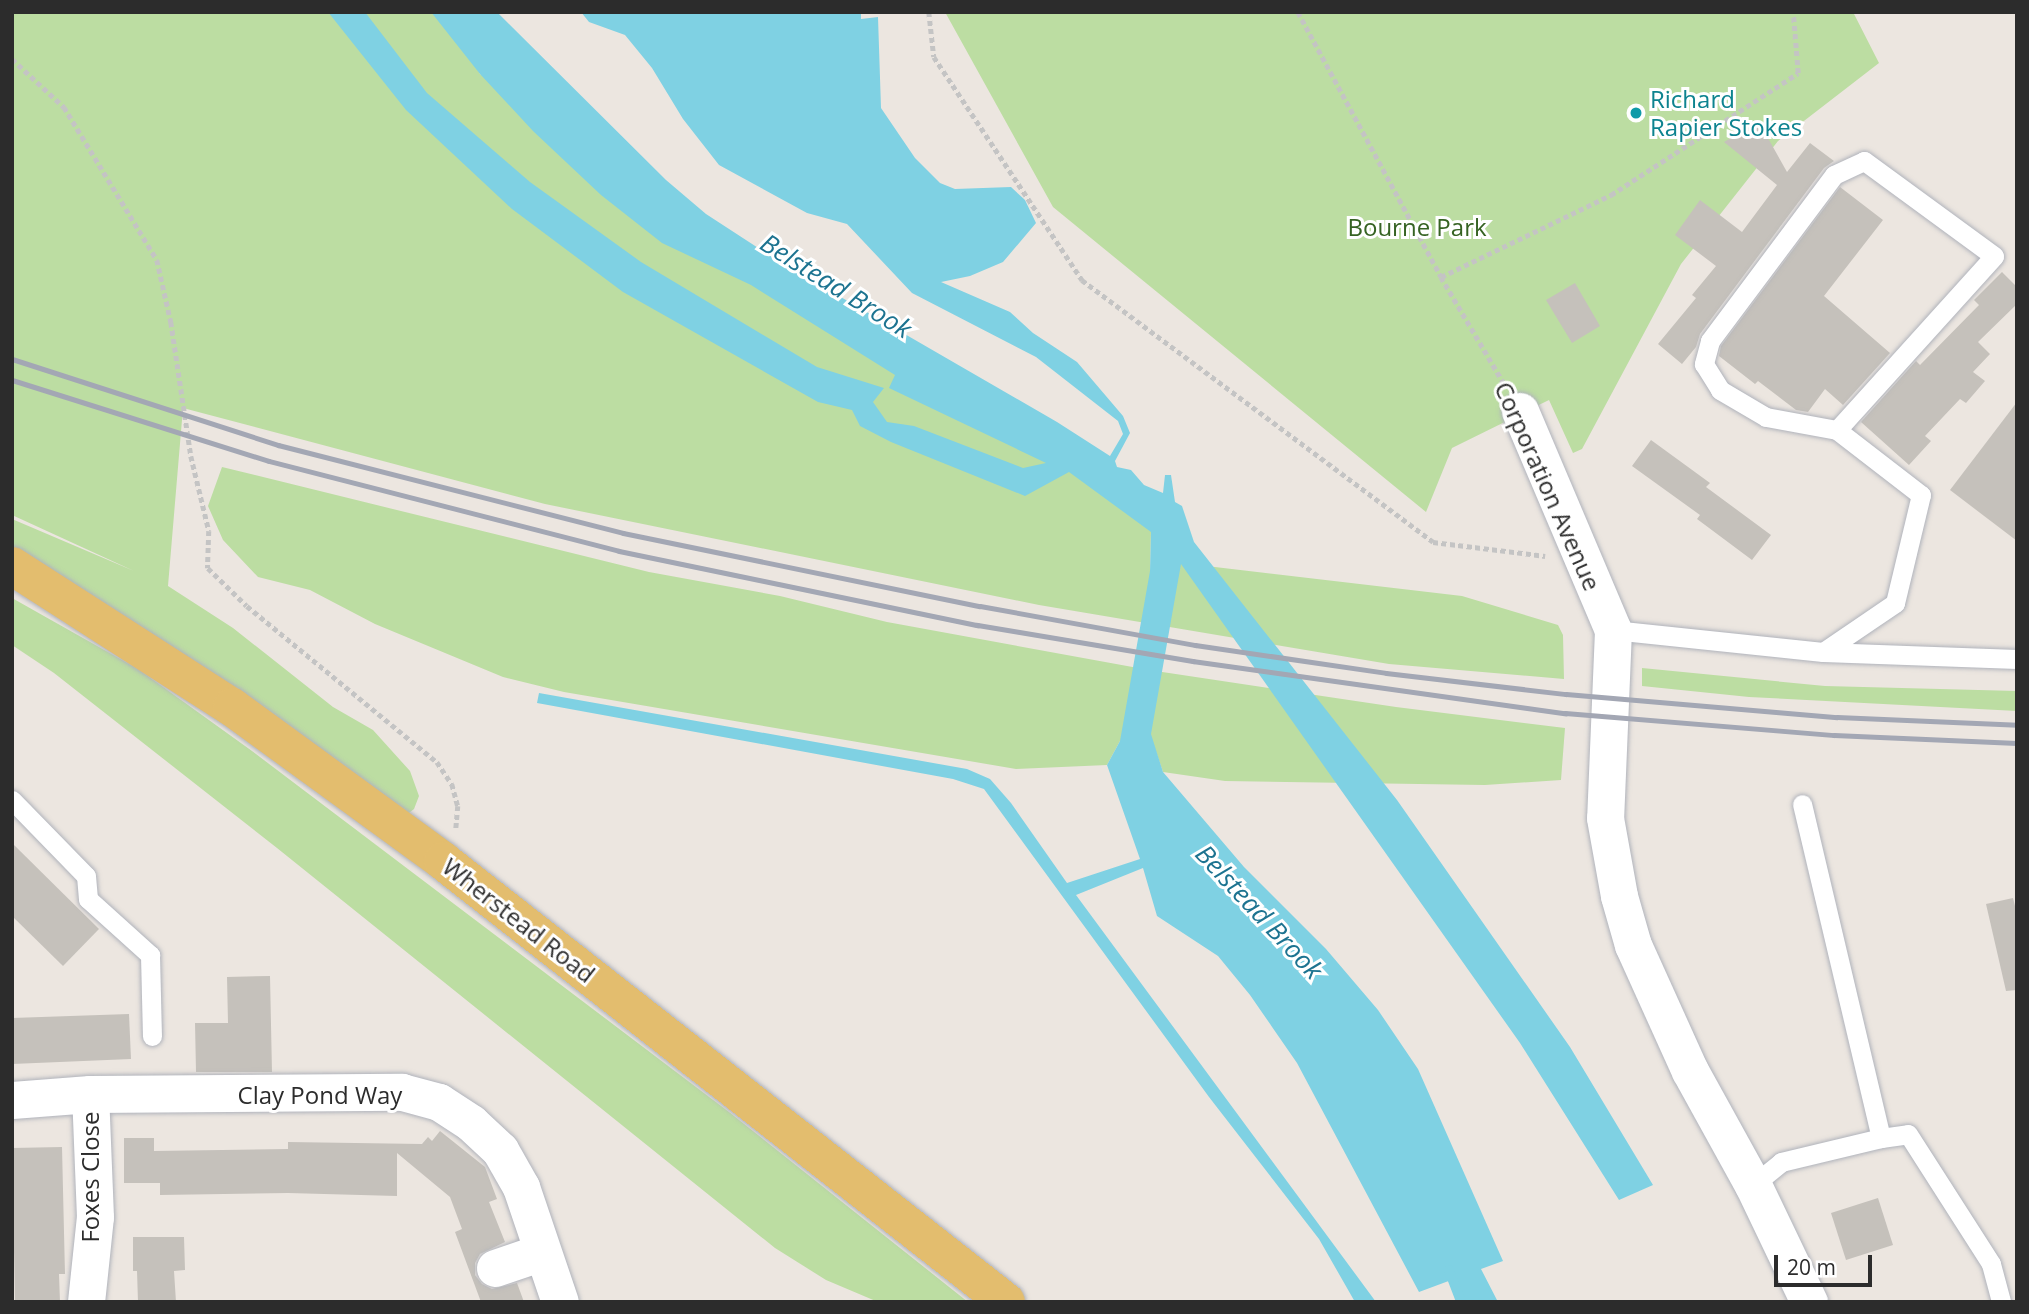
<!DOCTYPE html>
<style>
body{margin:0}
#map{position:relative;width:2029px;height:1314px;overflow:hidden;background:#ece6e0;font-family:"Open Sans",sans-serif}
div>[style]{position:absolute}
.green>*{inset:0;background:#bcdda2}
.water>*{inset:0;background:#7fd1e3}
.stream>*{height:10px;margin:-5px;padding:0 5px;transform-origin:5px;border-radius:5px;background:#7fd1e3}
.building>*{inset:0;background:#c5c1bb}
.path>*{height:4.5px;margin-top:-2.25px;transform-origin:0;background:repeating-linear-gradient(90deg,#c4c4c4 0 5px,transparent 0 8.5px)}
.roads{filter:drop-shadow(0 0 2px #b0b3bb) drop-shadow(0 0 2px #b0b3bb)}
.lane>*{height:19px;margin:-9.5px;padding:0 9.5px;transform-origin:9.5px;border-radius:9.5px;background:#fff}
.street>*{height:37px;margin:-18.5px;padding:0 18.5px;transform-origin:18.5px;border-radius:18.5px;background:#fff}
.primary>*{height:38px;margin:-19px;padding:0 19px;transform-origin:19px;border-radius:19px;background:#e3bd6e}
.rail>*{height:5px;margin:-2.5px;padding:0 2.5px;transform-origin:2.5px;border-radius:2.5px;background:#a3a7b4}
.dots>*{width:19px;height:19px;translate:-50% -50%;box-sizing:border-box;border:4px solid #fff;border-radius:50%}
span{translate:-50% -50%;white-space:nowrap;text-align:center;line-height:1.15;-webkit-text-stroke:6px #fff;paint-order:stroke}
.culture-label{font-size:24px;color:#0d838f}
.left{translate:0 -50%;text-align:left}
.park-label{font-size:24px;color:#366323}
.street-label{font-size:24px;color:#2c2c2c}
.water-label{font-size:26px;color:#1c7390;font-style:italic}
.frame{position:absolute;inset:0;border:14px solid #2c2c2c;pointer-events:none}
.scale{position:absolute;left:1774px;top:1255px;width:98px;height:32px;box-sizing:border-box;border:4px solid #2c2c2c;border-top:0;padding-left:9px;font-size:21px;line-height:24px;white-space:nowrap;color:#2c2c2c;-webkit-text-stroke:5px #fff;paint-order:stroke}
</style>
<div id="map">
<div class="green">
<div style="clip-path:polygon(12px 12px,445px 12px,480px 74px,1094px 488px,1151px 531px,1150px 571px,1181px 563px,1462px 596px,1558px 625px,1563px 635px,1564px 679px,1389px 664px,1039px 605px,545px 504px,183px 408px,168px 586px,233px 628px,333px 707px,373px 730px,410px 771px,419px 796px,414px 809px,400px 820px,12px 557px,12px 519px,134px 571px,12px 515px)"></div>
<div style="clip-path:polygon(945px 12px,1853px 12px,1879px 63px,1778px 141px,1681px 264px,1582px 449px,1573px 453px,1549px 400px,1452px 448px,1426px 512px,1053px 207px)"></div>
<div style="clip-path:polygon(222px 467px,649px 572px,780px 596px,887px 622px,1149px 670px,1396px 707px,1565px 728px,1561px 780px,1485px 785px,1225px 781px,1163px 772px,1150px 734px,1120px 741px,1107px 765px,1016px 769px,564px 692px,503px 677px,375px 624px,310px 590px,258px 577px,223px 540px,208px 506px)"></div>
<div style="clip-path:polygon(12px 598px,138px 669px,252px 751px,729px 1112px,968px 1302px,878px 1302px,826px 1280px,775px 1248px,277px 848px,54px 673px,12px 645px)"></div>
<div style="clip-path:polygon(1642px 668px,1825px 686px,2017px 691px,2017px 711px,1749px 697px,1642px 686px)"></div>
</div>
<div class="water">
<div style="clip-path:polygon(328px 12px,365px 12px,427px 93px,530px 182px,641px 262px,817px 367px,884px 388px,873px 402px,887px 422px,914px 426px,1023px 468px,1046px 463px,889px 388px,895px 375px,751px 285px,662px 243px,601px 195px,533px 131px,480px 74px,431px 12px,497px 12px,666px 180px,706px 214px,775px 259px,1057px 422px,1110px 456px,1123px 434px,1118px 421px,1036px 357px,912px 293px,847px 224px,807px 213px,719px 165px,683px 119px,652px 68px,625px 35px,589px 22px,581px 12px,861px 12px,861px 19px,878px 17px,881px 108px,915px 158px,940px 183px,955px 189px,1011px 187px,1025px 200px,1036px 223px,1003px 262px,970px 276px,941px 282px,1010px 312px,1033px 333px,1077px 362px,1123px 416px,1130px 433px,1115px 461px,1117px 467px,1131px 470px,1144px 485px,1163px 493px,1165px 475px,1171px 475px,1175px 502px,1182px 506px,1194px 542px,1397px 800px,1570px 1047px,1653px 1185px,1619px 1200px,1520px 1043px,1181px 564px,1151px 734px,1163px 772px,1244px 867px,1326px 949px,1378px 1010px,1418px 1069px,1503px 1261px,1481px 1269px,1498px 1302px,1464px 1302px,1454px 1279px,1419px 1292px,1297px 1063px,1250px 995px,1218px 956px,1157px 916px,1143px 868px,1076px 895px,1376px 1302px,1355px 1302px,1319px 1239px,1209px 1097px,984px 789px,953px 779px,537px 703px,539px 693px,967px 769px,990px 779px,1011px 803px,1067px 883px,1140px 859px,1107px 765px,1120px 741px,1150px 571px,1151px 532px,1069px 472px,1025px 496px,891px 442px,860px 426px,852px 410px,818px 402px,623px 292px,512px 209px,406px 110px)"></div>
</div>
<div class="stream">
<div style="left:1449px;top:1270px;width:34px;rotate:69deg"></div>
</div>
<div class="building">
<div style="clip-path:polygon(1759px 122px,1787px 172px,1810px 143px,1834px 161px,1824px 168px,1700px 334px,1696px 347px,1682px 364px,1658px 344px,1696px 298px,1692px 295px,1716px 266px,1675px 235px,1700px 200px,1742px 232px,1777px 185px,1724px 142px)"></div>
<div style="clip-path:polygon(1840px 187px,1883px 220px,1824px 296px,1890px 353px,1843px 405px,1825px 389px,1808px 412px,1796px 410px,1758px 381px,1755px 384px,1719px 356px,1721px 346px)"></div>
<div style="clip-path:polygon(2002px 272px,2017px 287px,2017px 304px,1978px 342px,1990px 354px,1973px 372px,1985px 381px,1966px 403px,1960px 399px,1925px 436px,1931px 441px,1909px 465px,1861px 422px,1916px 361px,1920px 365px,1979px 305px,1974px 300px)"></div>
<div style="clip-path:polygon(1575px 283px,1600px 326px,1572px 343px,1546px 300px)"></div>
<div style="clip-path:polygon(2017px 402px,2017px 541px,1950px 490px)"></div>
<div style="clip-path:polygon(1651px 440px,1710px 483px,1706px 487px,1771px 535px,1752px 560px,1697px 519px,1700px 515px,1632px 466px)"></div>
<div style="clip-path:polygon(12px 843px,99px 929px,63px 966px,12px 916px)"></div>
<div style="clip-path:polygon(2013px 898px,2017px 914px,2017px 990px,2006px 991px,1986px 904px)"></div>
<div style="clip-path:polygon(270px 976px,272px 1072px,196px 1072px,195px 1023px,228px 1023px,227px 977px)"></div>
<div style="clip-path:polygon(129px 1014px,131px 1059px,12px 1064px,12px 1018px)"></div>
<div style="clip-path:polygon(440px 1131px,485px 1167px,497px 1199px,489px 1202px,505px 1242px,480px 1254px,475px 1263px,475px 1275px,482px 1284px,492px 1289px,517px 1283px,524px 1302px,481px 1302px,455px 1232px,462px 1229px,450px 1197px,397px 1153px,397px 1196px,288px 1193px,160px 1195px,160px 1183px,124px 1183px,124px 1138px,154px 1138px,154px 1151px,288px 1149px,288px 1142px,422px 1144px,428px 1137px,432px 1141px)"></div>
<div style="clip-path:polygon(62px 1147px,65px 1274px,59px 1274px,60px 1302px,15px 1302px,12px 1148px)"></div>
<div style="clip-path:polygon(1878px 1198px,1893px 1245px,1846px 1260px,1831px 1213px)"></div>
<div style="clip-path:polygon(133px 1237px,184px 1237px,185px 1270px,174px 1271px,176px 1302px,138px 1302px,137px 1271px,133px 1271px)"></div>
</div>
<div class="path">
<div style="left:929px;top:12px;width:45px;rotate:83.7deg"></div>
<div style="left:934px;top:57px;width:268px;rotate:56.4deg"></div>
<div style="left:1082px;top:280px;width:438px;rotate:36.7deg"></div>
<div style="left:1433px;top:542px;width:113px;rotate:7.1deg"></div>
<div style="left:1298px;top:12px;width:301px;rotate:61.6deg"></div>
<div style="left:1441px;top:277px;width:122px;rotate:59.4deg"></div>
<div style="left:12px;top:59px;width:71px;rotate:42.7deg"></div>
<div style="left:64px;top:107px;width:179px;rotate:58.7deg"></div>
<div style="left:157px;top:260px;width:64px;rotate:77.3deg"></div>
<div style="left:171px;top:322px;width:135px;rotate:81.5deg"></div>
<div style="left:191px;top:456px;width:77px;rotate:76.5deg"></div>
<div style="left:209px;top:531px;width:37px;rotate:92deg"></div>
<div style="left:208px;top:568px;width:54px;rotate:44.3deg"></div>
<div style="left:247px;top:606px;width:246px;rotate:39.4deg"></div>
<div style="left:437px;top:762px;width:27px;rotate:56deg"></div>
<div style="left:452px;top:784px;width:23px;rotate:75deg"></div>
<div style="left:458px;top:806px;width:22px;rotate:95deg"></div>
<div style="left:1441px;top:277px;width:189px;rotate:-25.8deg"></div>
<div style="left:1611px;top:195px;width:223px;rotate:-33.1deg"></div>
<div style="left:1798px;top:73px;width:61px;rotate:-94.7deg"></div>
</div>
<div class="roads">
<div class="lane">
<div style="left:1613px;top:630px;width:211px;rotate:6deg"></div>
<div style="left:1823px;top:652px;width:194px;rotate:2.1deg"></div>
<div style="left:1823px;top:652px;width:87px;rotate:-34.2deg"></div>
<div style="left:1895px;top:603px;width:111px;rotate:-76.5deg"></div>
<div style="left:1921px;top:495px;width:106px;rotate:-142.3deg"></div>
<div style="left:1837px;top:430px;width:234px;rotate:-47.9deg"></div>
<div style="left:1994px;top:256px;width:161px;rotate:-143.8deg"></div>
<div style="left:1864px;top:161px;width:33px;rotate:155deg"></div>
<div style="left:1834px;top:175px;width:207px;rotate:126.8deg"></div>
<div style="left:1710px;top:341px;width:24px;rotate:105deg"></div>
<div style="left:1704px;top:364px;width:31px;rotate:58deg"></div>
<div style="left:1720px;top:390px;width:53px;rotate:30.4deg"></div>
<div style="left:1766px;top:417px;width:72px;rotate:10.4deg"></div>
<div style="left:12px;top:800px;width:106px;rotate:45.8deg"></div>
<div style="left:86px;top:876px;width:23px;rotate:85deg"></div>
<div style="left:88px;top:899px;width:84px;rotate:42.1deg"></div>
<div style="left:150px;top:955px;width:81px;rotate:88.6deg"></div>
<div style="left:1881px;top:1138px;width:27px;rotate:-8deg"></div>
<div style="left:1908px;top:1134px;width:154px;rotate:57.4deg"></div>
<div style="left:1991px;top:1264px;width:39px;rotate:75deg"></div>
<div style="left:1753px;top:1185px;width:36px;rotate:-39deg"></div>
<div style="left:1781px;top:1162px;width:103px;rotate:-13.5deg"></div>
<div style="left:1881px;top:1138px;width:343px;rotate:-103.3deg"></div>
</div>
<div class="street">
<div style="left:1520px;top:411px;width:238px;rotate:67deg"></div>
<div style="left:1613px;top:630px;width:188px;rotate:92.4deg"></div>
<div style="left:1605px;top:818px;width:79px;rotate:79.8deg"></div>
<div style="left:1619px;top:896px;width:51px;rotate:74.1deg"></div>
<div style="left:1633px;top:945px;width:138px;rotate:65.7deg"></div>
<div style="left:1690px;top:1071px;width:130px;rotate:61.1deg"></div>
<div style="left:1753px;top:1185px;width:130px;rotate:64.4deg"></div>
<div style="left:12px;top:1100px;width:78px;rotate:-4.4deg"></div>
<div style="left:90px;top:1094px;width:312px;rotate:-0.4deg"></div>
<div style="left:402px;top:1092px;width:38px;rotate:15deg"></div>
<div style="left:439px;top:1102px;width:38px;rotate:33deg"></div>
<div style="left:471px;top:1123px;width:40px;rotate:43deg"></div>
<div style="left:500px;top:1150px;width:43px;rotate:60.4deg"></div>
<div style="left:521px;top:1187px;width:121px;rotate:71.3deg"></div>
<div style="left:495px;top:1268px;width:50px;rotate:-18.8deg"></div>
<div style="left:86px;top:1302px;width:85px;rotate:-84deg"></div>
<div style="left:95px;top:1217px;width:123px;rotate:-92.3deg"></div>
</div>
<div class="primary">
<div style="left:12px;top:566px;width:261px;rotate:32.7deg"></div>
<div style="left:232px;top:707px;width:261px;rotate:36.1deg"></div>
<div style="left:443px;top:861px;width:715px;rotate:38.07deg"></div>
</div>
</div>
<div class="rail">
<div style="left:12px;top:359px;width:280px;rotate:17.9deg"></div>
<div style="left:278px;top:445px;width:356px;rotate:14.3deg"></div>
<div style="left:623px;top:533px;width:364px;rotate:11.6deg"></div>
<div style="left:980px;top:606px;width:219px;rotate:10.3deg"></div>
<div style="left:1195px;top:645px;width:193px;rotate:8.3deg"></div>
<div style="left:1386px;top:673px;width:181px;rotate:6.7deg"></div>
<div style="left:1566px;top:694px;width:272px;rotate:4.9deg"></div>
<div style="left:1837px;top:717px;width:180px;rotate:2.5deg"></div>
<div style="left:12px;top:380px;width:269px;rotate:17.5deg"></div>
<div style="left:269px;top:461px;width:361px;rotate:14.4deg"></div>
<div style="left:619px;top:551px;width:366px;rotate:11.7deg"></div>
<div style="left:977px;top:625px;width:219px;rotate:9.5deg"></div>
<div style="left:1193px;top:661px;width:376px;rotate:8deg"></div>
<div style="left:1565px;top:713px;width:270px;rotate:4.7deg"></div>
<div style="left:1834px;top:735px;width:183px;rotate:2.5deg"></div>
</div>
<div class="dots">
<div style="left:1636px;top:113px;background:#0f9aa8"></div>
</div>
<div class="culture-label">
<span class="left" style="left:1650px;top:113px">Richard<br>Rapier Stokes</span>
</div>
<div class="park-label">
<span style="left:1417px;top:227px">Bourne Park</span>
</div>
<div class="street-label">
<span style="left:1548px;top:486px;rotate:66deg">Corporation Avenue</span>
<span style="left:519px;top:920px;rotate:38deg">Wherstead Road</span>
<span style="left:320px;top:1095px">Clay Pond Way</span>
<span style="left:90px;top:1177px;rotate:-90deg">Foxes Close</span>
</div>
<div class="water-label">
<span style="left:836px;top:286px;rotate:32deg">Belstead Brook</span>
<span style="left:1259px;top:912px;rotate:47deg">Belstead Brook</span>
</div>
<div class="frame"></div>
<div class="scale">20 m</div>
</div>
